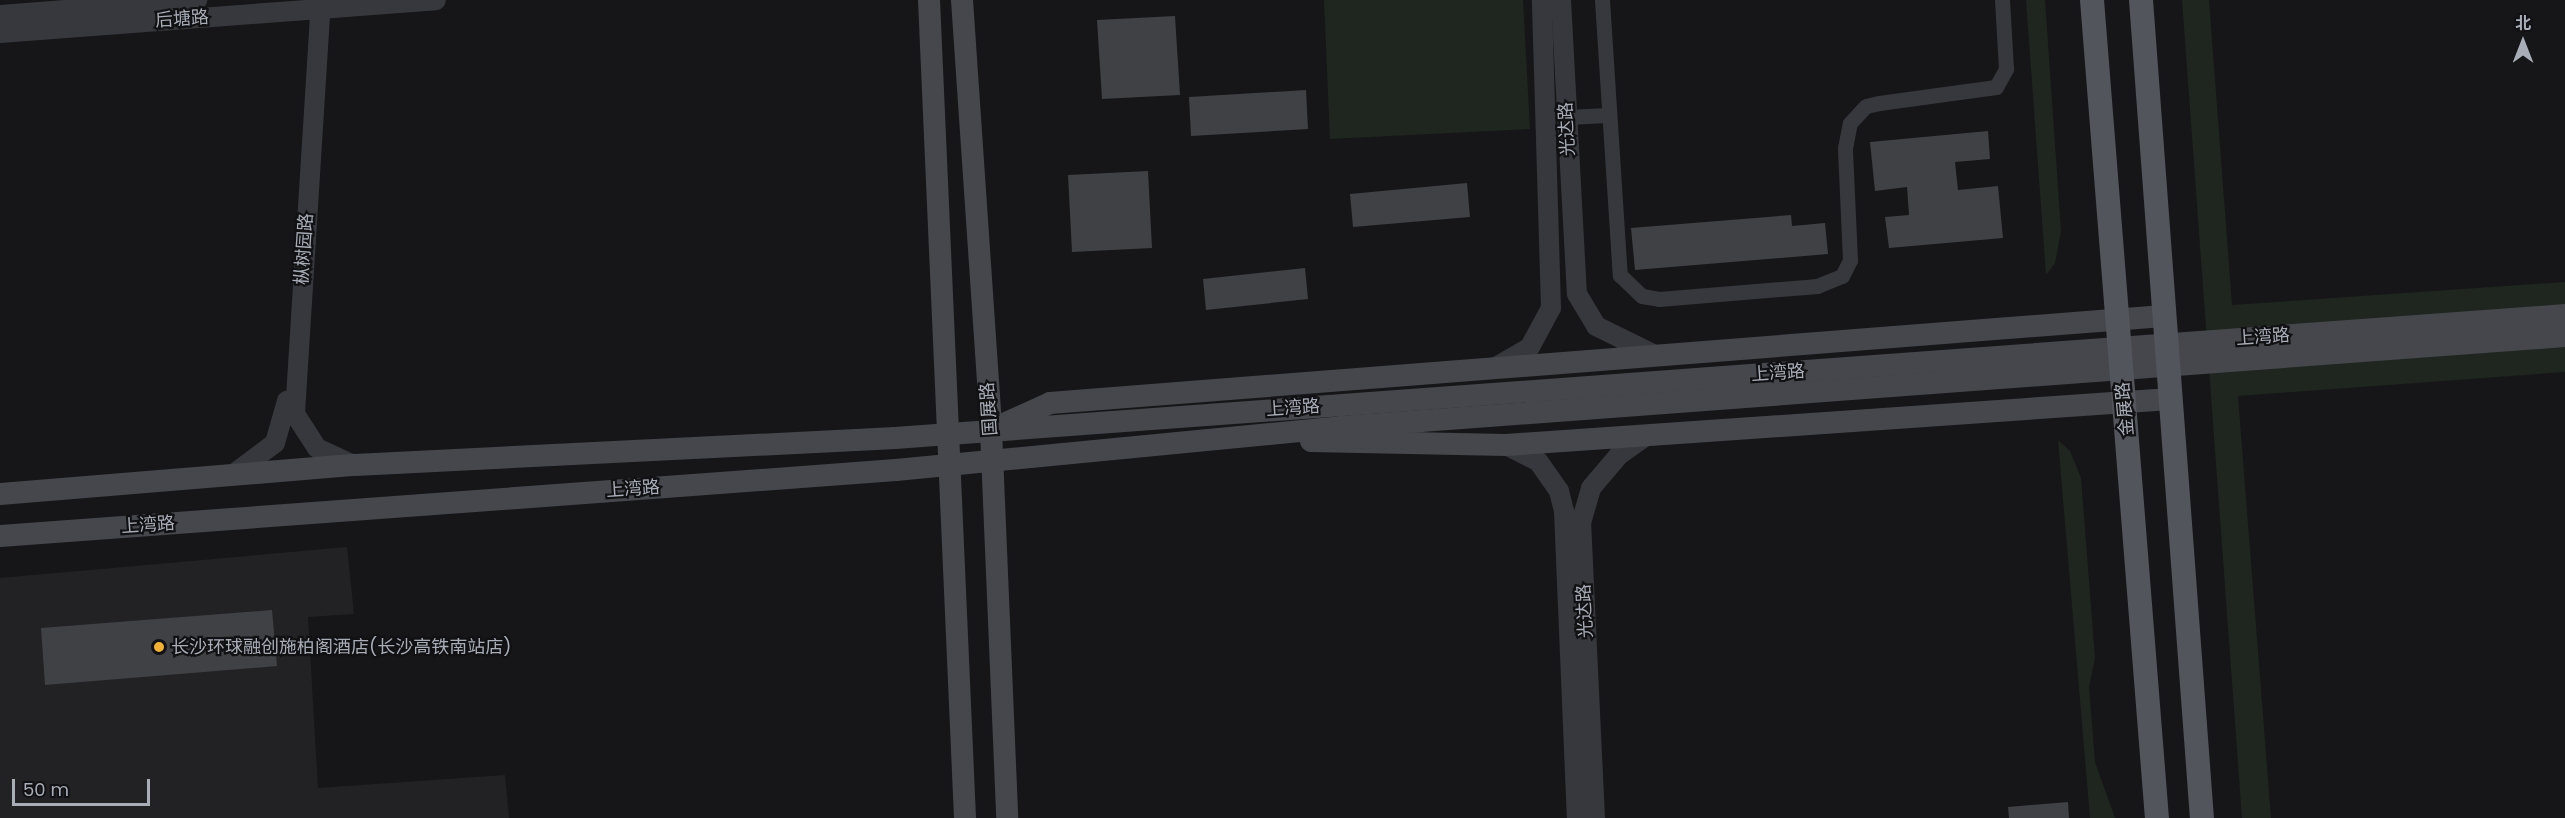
<!DOCTYPE html>
<meta charset="utf-8">
<style>
body{margin:0}
#map{position:relative;width:2565px;height:818px;overflow:hidden;background:#161618;font-family:Poppins,"Noto Sans SC",sans-serif}
div>[style]{position:absolute}
.built>*{inset:0;background:#222225}
.green>*{inset:0;background:#1e261f}
.building>*{inset:0;background:#404145}
.minor>*{height:15px;margin:-7.5px;padding:0 7.5px;transform-origin:7.5px;border-radius:7.5px;background:#37383d}
.tertiary>*{height:20px;margin:-10px;padding:0 10px;transform-origin:10px;border-radius:10px;background:#37383d}
.secondary>*{height:22px;margin:-11px;padding:0 11px;transform-origin:11px;border-radius:11px;background:#45474d}
.primary>*{height:24px;margin:-12px;padding:0 12px;transform-origin:12px;border-radius:12px;background:#53555c}
.dots>*{width:16px;height:16px;translate:-50% -50%;box-sizing:border-box;border:3px solid #111113;border-radius:50%}
span{translate:-50% -50%;white-space:nowrap;text-align:center;line-height:1.15;-webkit-text-stroke:4.5px #111113;paint-order:stroke}
.street-label{font-size:18px;color:#a8adb8}
.poi-label{font-size:18px;color:#a8adb8}
.left{translate:0 -50%;text-align:left}
.north{position:absolute;left:2493px;top:12px;width:60px;height:60px;-webkit-text-stroke:4px #111113;paint-order:stroke;rotate:0deg;font-size:16px;font-weight:700;line-height:24px;text-align:center;color:#a8adb8}
.north::after{content:'';display:block;margin:auto;width:21px;height:27px;background:#a8adb8;clip-path:polygon(50% 0,100% 100%,50% 72%,0 100%)}
.scale{position:absolute;left:12px;top:779px;width:138px;height:27px;box-sizing:border-box;border:3px solid #a8adb8;border-top:0;padding-left:8px;font-size:18px;line-height:21px;white-space:nowrap;color:#a8adb8;-webkit-text-stroke:4px #111113;paint-order:stroke}
</style>
<div id="map">
<div class="built">
<div style="clip-path:polygon(347px 547px,354px 614px,308px 617px,318px 788px,505px 775px,509px 818px,0 818px,0 578px)"></div>
</div>
<div class="green">
<div style="clip-path:polygon(1324px 0,1523px 0,1530px 129px,1330px 139px)"></div>
<div style="clip-path:polygon(2026px 0,2045px 0,2061px 231px,2055px 263px,2046px 275px)"></div>
<div style="clip-path:polygon(2182px 0,2209px 0,2232px 305px,2565px 282px,2565px 372px,2238px 396px,2271px 818px,2242px 818px)"></div>
<div style="clip-path:polygon(2058px 440px,2070px 451px,2081px 478px,2095px 658px,2089px 687px,2095px 762px,2115px 818px,2090px 818px)"></div>
</div>
<div class="building">
<div style="clip-path:polygon(1175px 16px,1180px 95px,1102px 99px,1097px 20px)"></div>
<div style="clip-path:polygon(1306px 90px,1308px 129px,1191px 136px,1189px 97px)"></div>
<div style="clip-path:polygon(1988px 131px,1990px 159px,1955px 162px,1958px 190px,1998px 186px,2003px 238px,1889px 248px,1885px 217px,1909px 215px,1907px 187px,1875px 191px,1870px 142px)"></div>
<div style="clip-path:polygon(1148px 171px,1152px 248px,1072px 252px,1068px 175px)"></div>
<div style="clip-path:polygon(1467px 183px,1470px 217px,1353px 227px,1350px 194px)"></div>
<div style="clip-path:polygon(1791px 215px,1792px 226px,1825px 223px,1828px 254px,1635px 270px,1631px 228px)"></div>
<div style="clip-path:polygon(1305px 268px,1308px 299px,1206px 310px,1203px 279px)"></div>
<div style="clip-path:polygon(272px 610px,277px 666px,45px 685px,41px 628px)"></div>
<div style="clip-path:polygon(2068px 802px,2069px 818px,2009px 818px,2008px 807px)"></div>
</div>
<div class="minor">
<div style="left:1602px;top:0;width:276px;rotate:86.3deg"></div>
<div style="left:1620px;top:275px;width:30px;rotate:44deg"></div>
<div style="left:1642px;top:296px;width:17px;rotate:10deg"></div>
<div style="left:1659px;top:299px;width:159px;rotate:-4.7deg"></div>
<div style="left:1817px;top:286px;width:27px;rotate:-22deg"></div>
<div style="left:1842px;top:276px;width:18px;rotate:-63deg"></div>
<div style="left:1850px;top:260px;width:112px;rotate:-92.6deg"></div>
<div style="left:1845px;top:148px;width:25px;rotate:-79deg"></div>
<div style="left:1850px;top:123px;width:23px;rotate:-47deg"></div>
<div style="left:1866px;top:106px;width:13px;rotate:-13deg"></div>
<div style="left:1879px;top:103px;width:118px;rotate:-7.8deg"></div>
<div style="left:1996px;top:87px;width:21px;rotate:-61deg"></div>
<div style="left:2006px;top:69px;width:69px;rotate:-93.3deg"></div>
<div style="left:1566px;top:117px;width:42px;rotate:-2.7deg"></div>
</div>
<div class="tertiary">
<div style="left:321px;top:0;width:415px;rotate:93.6deg"></div>
<div style="left:295px;top:414px;width:40px;rotate:57.1deg"></div>
<div style="left:317px;top:448px;width:38px;rotate:25deg"></div>
<div style="left:1561px;top:0;width:294px;rotate:86.9deg"></div>
<div style="left:1577px;top:294px;width:37px;rotate:59deg"></div>
<div style="left:1596px;top:326px;width:64px;rotate:26.2deg"></div>
<div style="left:0;top:15px;width:198px;rotate:-4.4deg"></div>
<div style="left:0;top:33px;width:437px;rotate:-4.3deg"></div>
<div style="left:1496px;top:367px;width:39px;rotate:-30deg"></div>
<div style="left:1530px;top:347px;width:44px;rotate:-61.7deg"></div>
<div style="left:1551px;top:308px;width:308px;rotate:-91.7deg"></div>
<div style="left:1506px;top:445px;width:36px;rotate:27deg"></div>
<div style="left:1538px;top:461px;width:37px;rotate:55deg"></div>
<div style="left:1559px;top:491px;width:21px;rotate:76deg"></div>
<div style="left:1564px;top:511px;width:307px;rotate:87.6deg"></div>
<div style="left:235px;top:473px;width:50px;rotate:-36.9deg"></div>
<div style="left:275px;top:443px;width:44px;rotate:-74.1deg"></div>
<div style="left:1595px;top:818px;width:295px;rotate:-92.7deg"></div>
<div style="left:1581px;top:523px;width:36px;rotate:-74deg"></div>
<div style="left:1591px;top:488px;width:43px;rotate:-49.7deg"></div>
<div style="left:1619px;top:455px;width:35px;rotate:-35deg"></div>
</div>
<div class="secondary">
<div style="left:929px;top:0;width:819px;rotate:87.48deg"></div>
<div style="left:962px;top:0;width:431px;rotate:86.1deg"></div>
<div style="left:991px;top:430px;width:388px;rotate:87.6deg"></div>
<div style="left:1006px;top:423px;width:48px;rotate:-24.4deg"></div>
<div style="left:1050px;top:403px;width:1117px;rotate:-4.47deg"></div>
<div style="left:1311px;top:441px;width:195px;rotate:1.2deg"></div>
<div style="left:1506px;top:445px;width:666px;rotate:-3.96deg"></div>
<div style="left:0;top:494px;width:356px;rotate:-4.7deg"></div>
<div style="left:355px;top:465px;width:541px;rotate:-2.86deg"></div>
<div style="left:895px;top:438px;width:1675px;rotate:-4.21deg"></div>
<div style="left:0;top:536px;width:898px;rotate:-4.21deg"></div>
<div style="left:896px;top:470px;width:447px;rotate:-5.5deg"></div>
<div style="left:1341px;top:427px;width:1227px;rotate:-4.25deg"></div>
</div>
<div class="primary">
<div style="left:2092px;top:0;width:821px;rotate:85.46deg"></div>
<div style="left:2141px;top:0;width:820px;rotate:85.74deg"></div>
</div>
<div class="dots">
<div style="left:159px;top:647px;background:#f2b134"></div>
</div>
<div class="street-label">
<span style="left:182px;top:19px;rotate:-4deg">后塘路</span>
<span style="left:1567px;top:129px;rotate:-93deg">光达路</span>
<span style="left:304px;top:249px;rotate:-86deg">枞树园路</span>
<span style="left:2263px;top:337px;rotate:-4deg">上湾路</span>
<span style="left:1778px;top:373px;rotate:-4deg">上湾路</span>
<span style="left:1293px;top:408px;rotate:-4deg">上湾路</span>
<span style="left:989px;top:409px;rotate:-94deg">国展路</span>
<span style="left:2125px;top:409px;rotate:-95deg">金展路</span>
<span style="left:633px;top:489px;rotate:-4deg">上湾路</span>
<span style="left:148px;top:525px;rotate:-4deg">上湾路</span>
<span style="left:1585px;top:611px;rotate:-93deg">光达路</span>
</div>
<div class="poi-label">
<span class="left" style="left:171px;top:647px">长沙环球融创施柏阁酒店(长沙高铁南站店)</span>
</div>
<div class="north">北</div>
<div class="scale">50 m</div>
</div>
